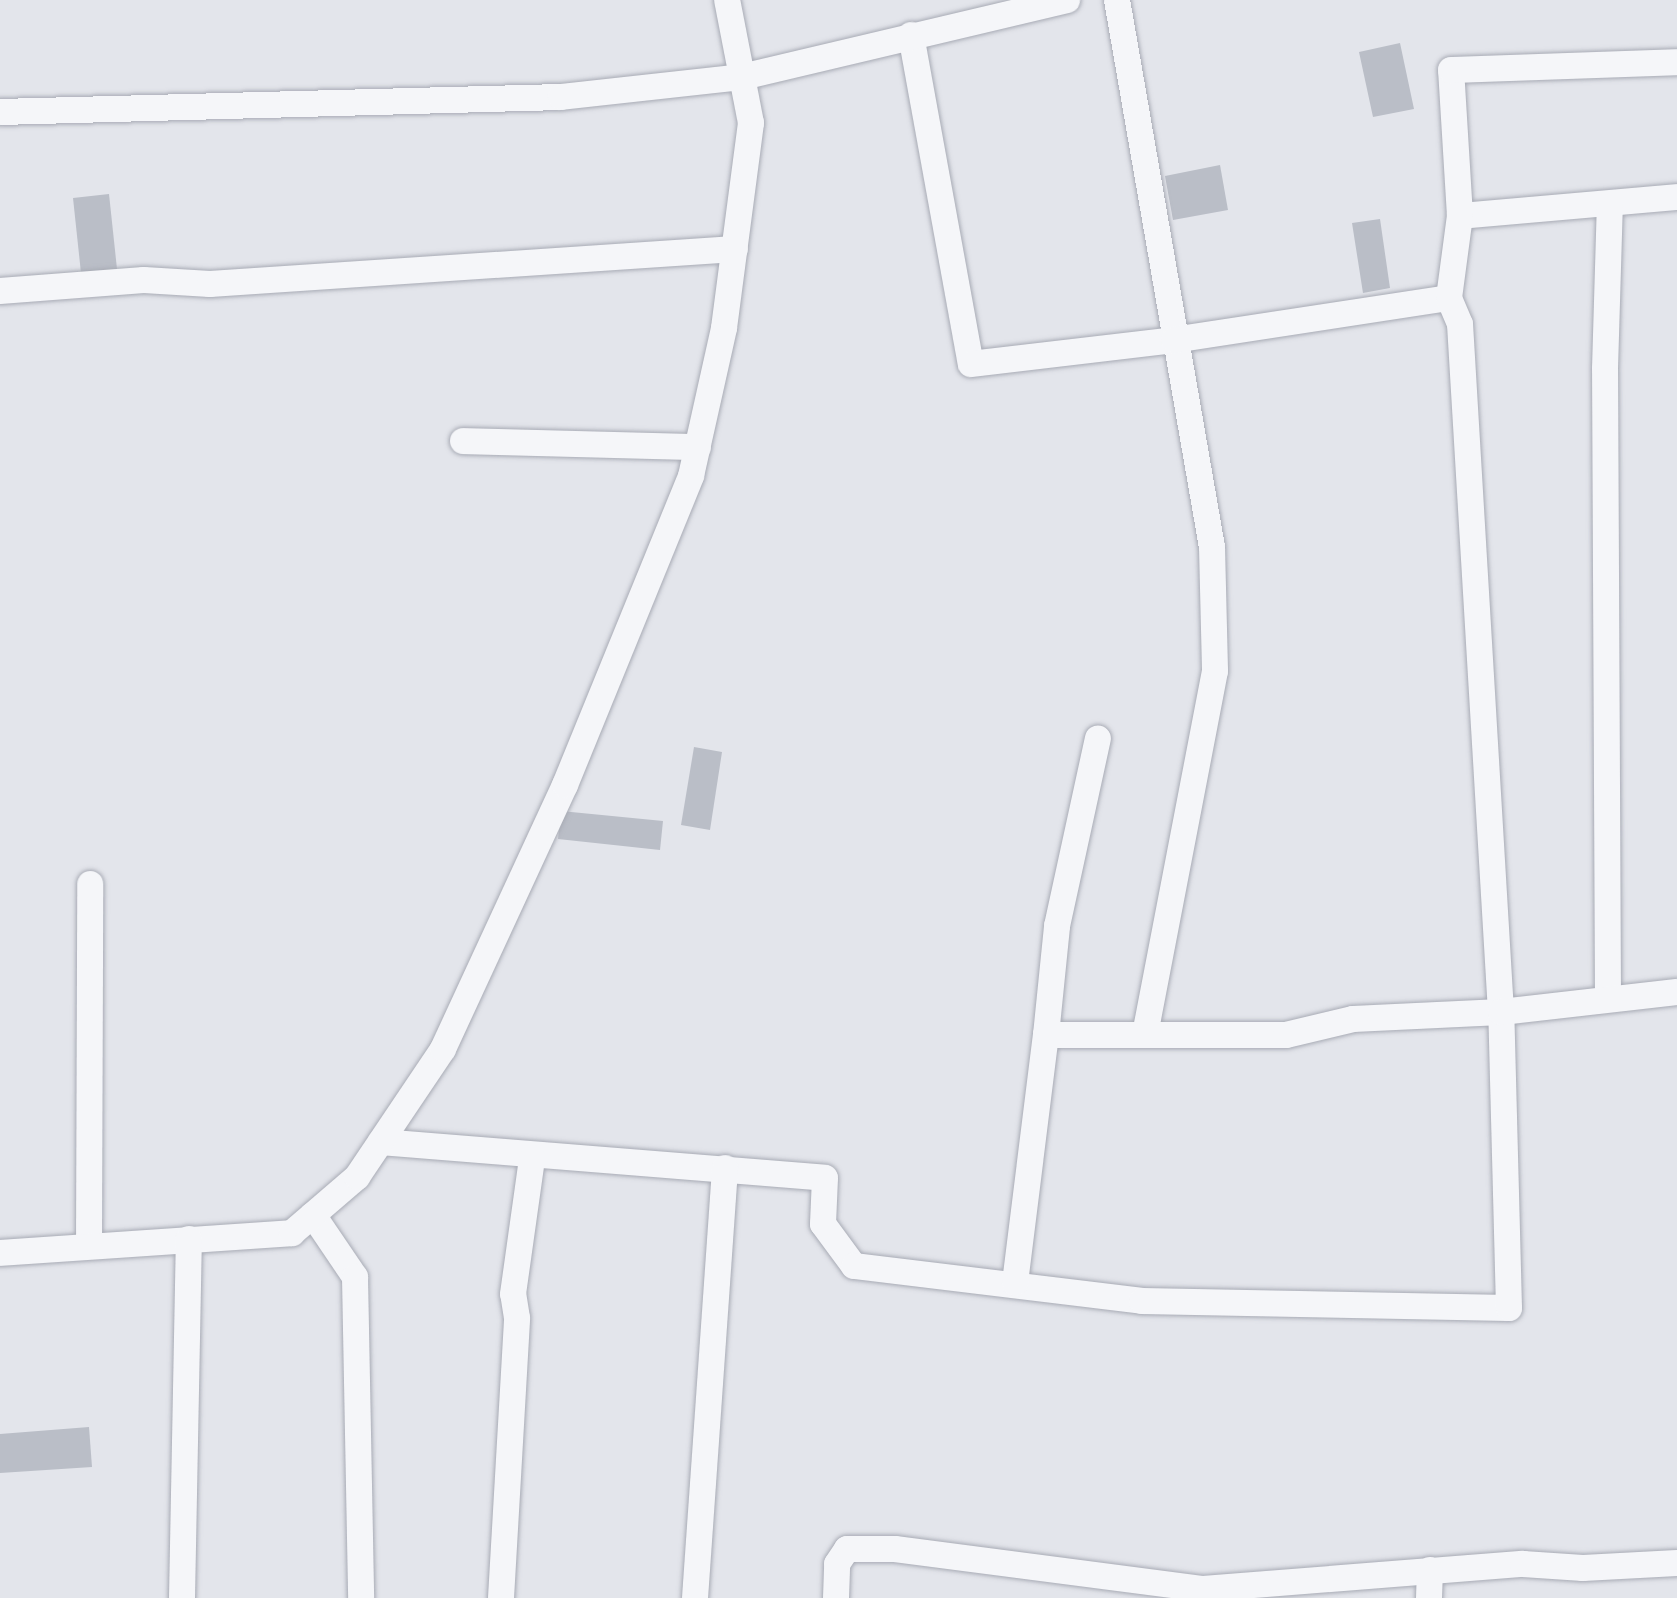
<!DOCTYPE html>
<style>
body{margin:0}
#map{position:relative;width:1677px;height:1598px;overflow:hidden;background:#e3e5eb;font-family:Manrope,sans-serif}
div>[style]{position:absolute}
.building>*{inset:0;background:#babec7}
.roads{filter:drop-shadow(0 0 2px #a8abb5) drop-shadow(0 0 2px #a8abb5)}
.street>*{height:26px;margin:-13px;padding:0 13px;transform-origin:13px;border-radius:13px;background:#f5f6f9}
span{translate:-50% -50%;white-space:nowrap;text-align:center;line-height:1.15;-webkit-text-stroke:8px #f2f4f8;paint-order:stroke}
</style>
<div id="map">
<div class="building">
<div style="clip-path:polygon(1400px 43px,1414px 109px,1373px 117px,1359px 52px)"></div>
<div style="clip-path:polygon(1220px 165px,1228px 210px,1173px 220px,1165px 176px)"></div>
<div style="clip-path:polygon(109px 194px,117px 269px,81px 273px,73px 198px)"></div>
<div style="clip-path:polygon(1380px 219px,1390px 288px,1363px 293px,1352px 223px)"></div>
<div style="clip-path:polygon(694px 747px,722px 752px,710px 830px,681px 825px)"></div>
<div style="clip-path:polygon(561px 811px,663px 821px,660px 850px,558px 839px)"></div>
<div style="clip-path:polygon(89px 1427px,92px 1467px,0 1473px,0 1434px)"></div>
</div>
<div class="roads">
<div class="street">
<div style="left:1117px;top:0;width:555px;rotate:80.15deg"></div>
<div style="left:1212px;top:547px;width:124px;rotate:88.6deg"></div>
<div style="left:1215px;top:671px;width:370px;rotate:100.9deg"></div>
<div style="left:911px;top:35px;width:334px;rotate:79.7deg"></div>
<div style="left:971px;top:364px;width:204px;rotate:-6.7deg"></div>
<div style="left:1174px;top:340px;width:278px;rotate:-8.7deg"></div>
<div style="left:0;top:112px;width:561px;rotate:-1.53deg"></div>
<div style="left:561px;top:97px;width:182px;rotate:-6.3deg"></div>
<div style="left:742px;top:77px;width:334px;rotate:-13.3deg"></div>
<div style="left:1460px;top:216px;width:218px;rotate:-5deg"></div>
<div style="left:0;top:291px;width:144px;rotate:-4.4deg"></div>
<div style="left:144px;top:280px;width:66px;rotate:3.5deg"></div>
<div style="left:210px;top:284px;width:526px;rotate:-3.81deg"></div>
<div style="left:463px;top:441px;width:235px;rotate:1.5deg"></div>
<div style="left:1608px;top:997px;width:628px;rotate:-90.27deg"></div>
<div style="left:1605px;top:369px;width:165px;rotate:-88.3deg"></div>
<div style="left:1046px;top:1035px;width:110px;rotate:-84.2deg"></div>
<div style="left:1057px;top:926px;width:192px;rotate:-77.7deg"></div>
<div style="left:381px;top:1142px;width:445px;rotate:4.6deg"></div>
<div style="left:825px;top:1178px;width:46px;rotate:92.5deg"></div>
<div style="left:823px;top:1224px;width:52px;rotate:53.6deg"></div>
<div style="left:854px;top:1266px;width:290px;rotate:6.9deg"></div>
<div style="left:1142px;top:1301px;width:367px;rotate:1.1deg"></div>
<div style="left:1509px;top:1308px;width:296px;rotate:-91.5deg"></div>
<div style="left:1501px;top:1012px;width:689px;rotate:-93.41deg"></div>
<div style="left:1460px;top:324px;width:28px;rotate:-113deg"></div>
<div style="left:1449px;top:298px;width:83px;rotate:-82.4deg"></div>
<div style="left:1460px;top:216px;width:146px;rotate:-93.5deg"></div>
<div style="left:1451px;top:70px;width:226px;rotate:-2deg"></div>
<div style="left:313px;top:1215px;width:75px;rotate:55.9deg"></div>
<div style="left:355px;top:1277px;width:321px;rotate:88.9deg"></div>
<div style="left:89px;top:1246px;width:362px;rotate:-89.8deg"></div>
<div style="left:0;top:1253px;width:293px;rotate:-3.9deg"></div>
<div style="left:292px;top:1233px;width:86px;rotate:-40.7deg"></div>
<div style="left:357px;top:1177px;width:154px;rotate:-56.1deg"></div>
<div style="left:443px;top:1049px;width:291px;rotate:-65.2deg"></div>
<div style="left:565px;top:785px;width:334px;rotate:-67.8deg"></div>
<div style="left:691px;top:476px;width:152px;rotate:-77.4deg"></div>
<div style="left:724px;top:328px;width:207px;rotate:-82.5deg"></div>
<div style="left:751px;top:123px;width:125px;rotate:-101deg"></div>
<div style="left:1015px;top:1283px;width:250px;rotate:-82.9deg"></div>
<div style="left:1046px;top:1035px;width:240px"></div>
<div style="left:1286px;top:1035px;width:69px;rotate:-13.4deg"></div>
<div style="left:1353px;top:1019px;width:148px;rotate:-2.7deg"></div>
<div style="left:1501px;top:1012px;width:177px;rotate:-6.5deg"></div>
<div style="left:182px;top:1598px;width:359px;rotate:-88.9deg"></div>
<div style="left:501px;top:1598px;width:280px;rotate:-86.7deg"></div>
<div style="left:517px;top:1318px;width:24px;rotate:-99deg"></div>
<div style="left:513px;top:1294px;width:137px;rotate:-82deg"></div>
<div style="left:695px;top:1598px;width:431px;rotate:-86deg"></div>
<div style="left:836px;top:1598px;width:34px;rotate:-88deg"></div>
<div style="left:837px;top:1564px;width:18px;rotate:-56deg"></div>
<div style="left:847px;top:1549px;width:48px"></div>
<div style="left:895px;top:1549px;width:311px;rotate:7.4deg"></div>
<div style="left:1203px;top:1589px;width:321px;rotate:-4.5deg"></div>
<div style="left:1523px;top:1564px;width:60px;rotate:3.8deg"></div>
<div style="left:1583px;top:1568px;width:94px;rotate:-3deg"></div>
<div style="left:1429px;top:1598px;width:28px;rotate:-88deg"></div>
</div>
</div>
</div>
